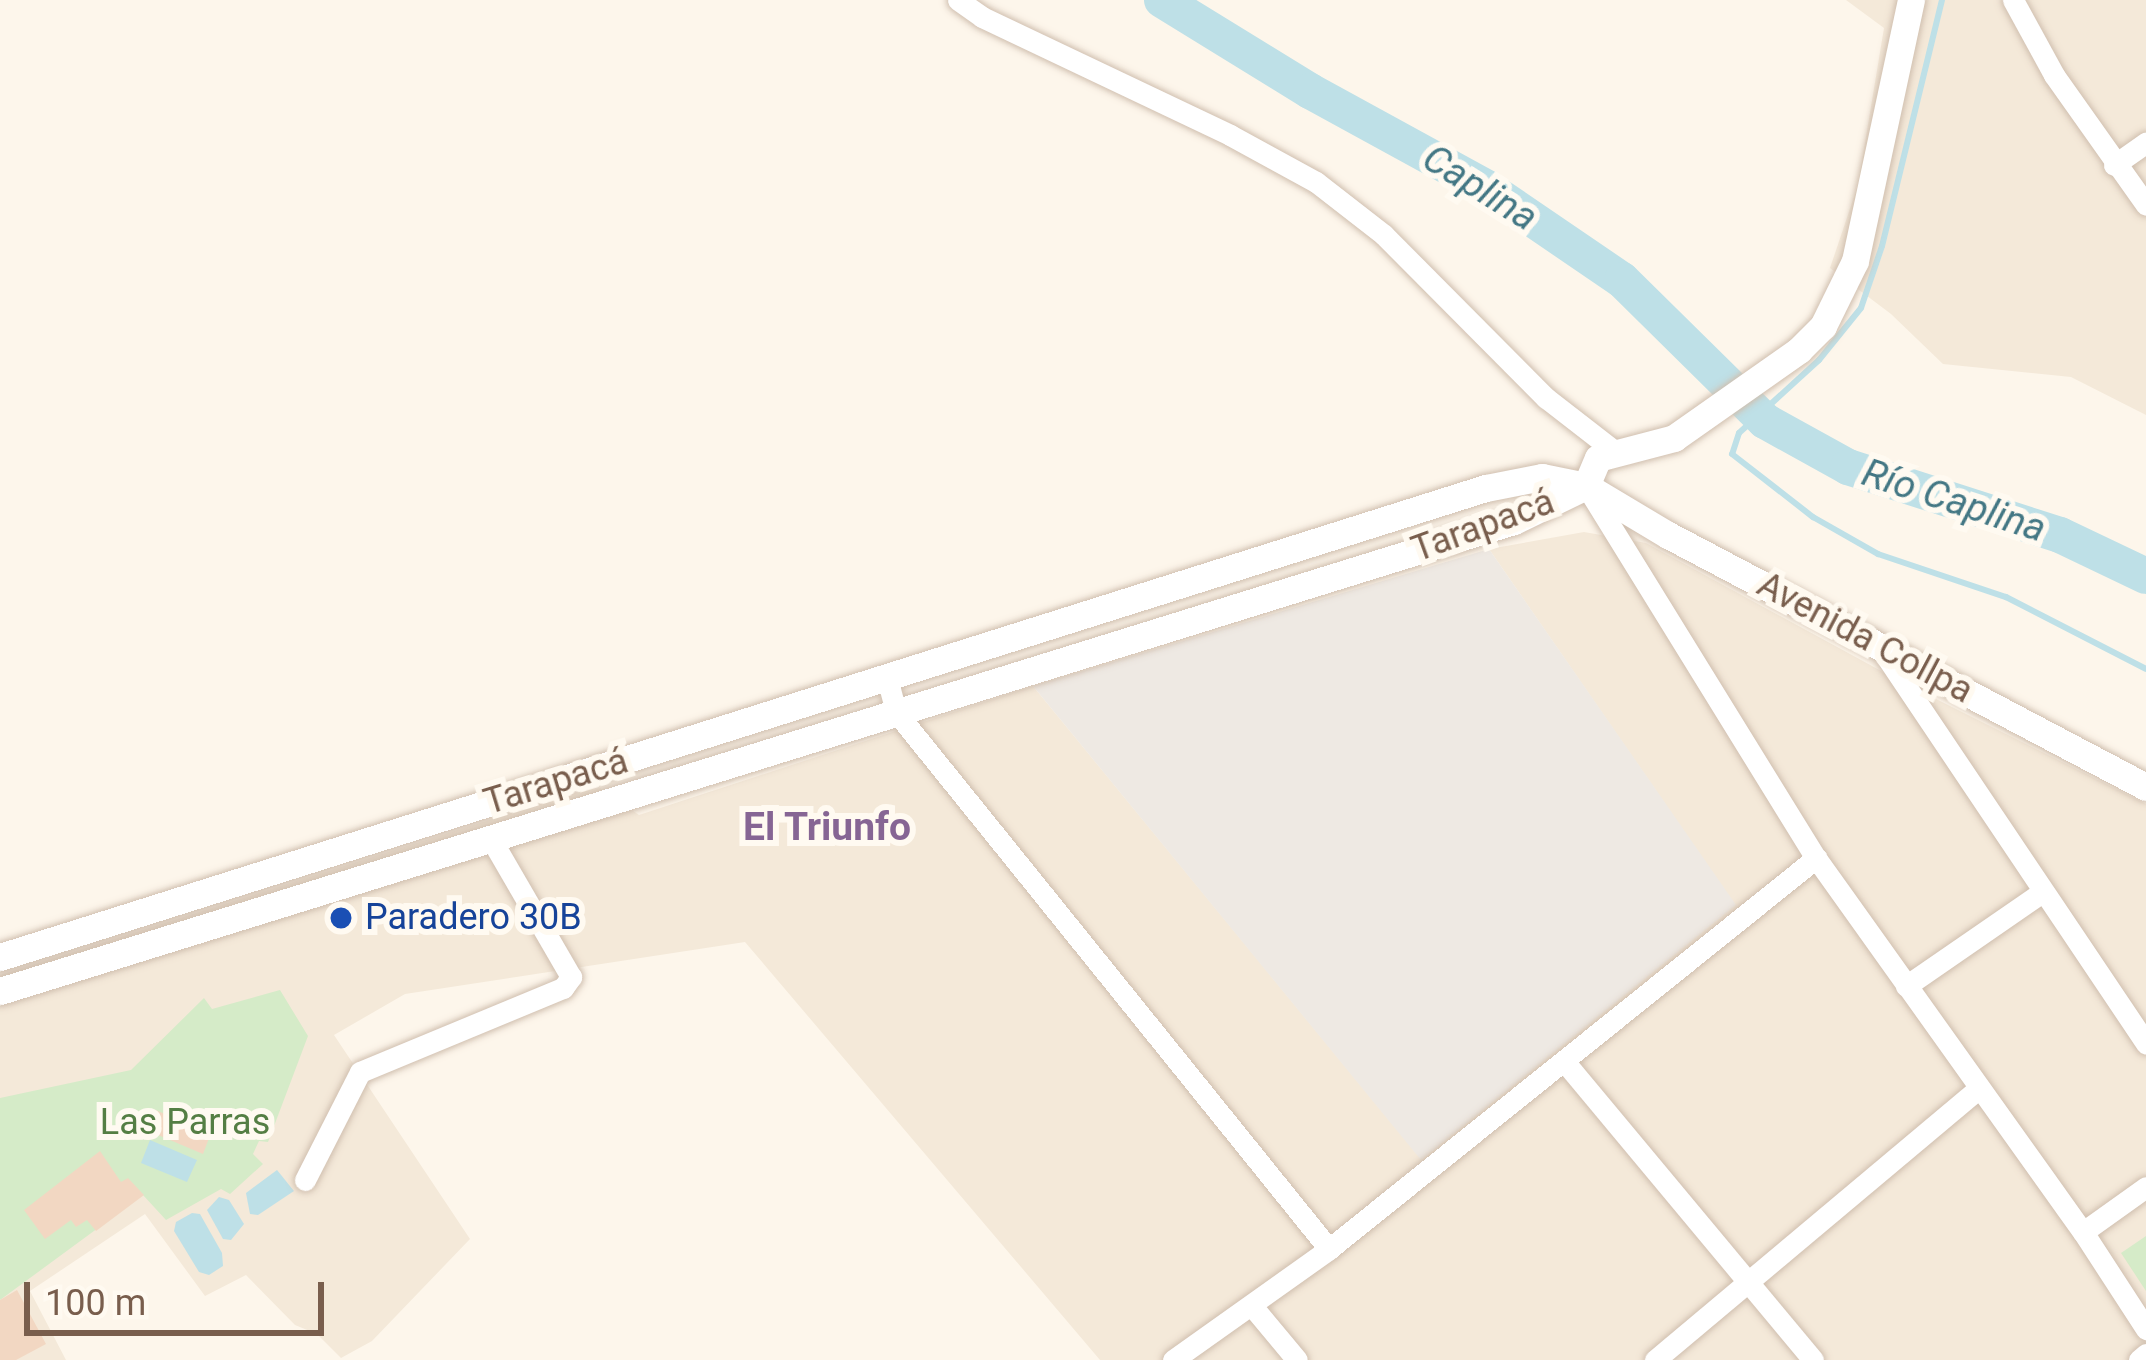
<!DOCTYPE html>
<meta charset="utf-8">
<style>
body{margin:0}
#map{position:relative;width:2146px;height:1360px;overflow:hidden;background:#fdf6eb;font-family:Roboto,sans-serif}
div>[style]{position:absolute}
.residential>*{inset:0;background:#f4e9d9}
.industrial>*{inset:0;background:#eee9e3}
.green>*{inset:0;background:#d5ebc8}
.water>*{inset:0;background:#bee0e7}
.stream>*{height:6px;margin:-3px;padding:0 3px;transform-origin:3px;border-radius:3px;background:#bee0e7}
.river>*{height:36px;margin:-18px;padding:0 18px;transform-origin:18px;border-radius:18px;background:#bee0e7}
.building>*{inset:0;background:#f2d7c2}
.roads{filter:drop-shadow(0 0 3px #d0bfaf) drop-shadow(0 0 3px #d0bfaf)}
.street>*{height:21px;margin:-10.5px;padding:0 10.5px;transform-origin:10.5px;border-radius:10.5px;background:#fff}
.secondary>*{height:27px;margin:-13.5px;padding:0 13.5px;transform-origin:13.5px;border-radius:13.5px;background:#fff}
.dots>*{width:33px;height:33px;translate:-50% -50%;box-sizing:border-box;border:6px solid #fffaf1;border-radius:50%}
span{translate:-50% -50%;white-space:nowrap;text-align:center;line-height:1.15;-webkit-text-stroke:12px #fffaf1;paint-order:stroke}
.street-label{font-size:36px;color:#795e4d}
.transit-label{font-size:36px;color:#164399}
.left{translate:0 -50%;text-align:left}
.park-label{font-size:36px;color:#547e44}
.water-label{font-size:39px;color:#437784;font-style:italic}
.neighbourhood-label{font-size:39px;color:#866594;font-weight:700}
.scale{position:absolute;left:24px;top:1282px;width:300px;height:54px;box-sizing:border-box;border:6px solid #795e4d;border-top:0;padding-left:15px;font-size:36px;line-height:42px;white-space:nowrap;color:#795e4d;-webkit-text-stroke:9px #fffaf1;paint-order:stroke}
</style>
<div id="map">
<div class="residential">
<div style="clip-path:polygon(1846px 0,2146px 0,2146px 415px,2071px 377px,1943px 364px,1891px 314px,1830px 268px,1858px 185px,1884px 28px)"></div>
<div style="clip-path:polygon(1584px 532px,1646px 543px,1894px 678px,2146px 804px,2146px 1360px,1100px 1360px,745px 942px,405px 994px,334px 1035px,470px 1239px,372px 1341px,341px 1358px,317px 1334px,295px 1325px,246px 1275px,205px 1296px,145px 1214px,30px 1291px,66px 1360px,0 1360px,0 975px,597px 786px,639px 815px,1033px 686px,1421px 1159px,1735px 905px,1489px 549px)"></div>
</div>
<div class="industrial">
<div style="clip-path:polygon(1489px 549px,1736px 905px,1421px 1160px,1033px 686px)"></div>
</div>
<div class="green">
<div style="clip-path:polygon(280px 990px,308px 1036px,268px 1142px,259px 1141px,253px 1154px,263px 1164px,230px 1194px,221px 1189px,166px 1220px,143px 1195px,0 1300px,0 1098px,131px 1070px,204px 998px,212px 1009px)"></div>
<div style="clip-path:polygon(2146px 1236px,2146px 1291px,2121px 1253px)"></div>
</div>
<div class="water">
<div style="clip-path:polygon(150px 1140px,197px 1160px,187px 1182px,141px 1163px)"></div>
<div style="clip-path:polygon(277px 1170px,294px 1191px,258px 1215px,250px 1214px,246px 1193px)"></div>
<div style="clip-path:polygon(219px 1197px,229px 1200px,244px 1224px,231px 1240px,223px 1239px,207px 1210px)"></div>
<div style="clip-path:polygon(192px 1213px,200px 1214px,222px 1253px,223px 1266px,209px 1275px,199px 1272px,174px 1231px,176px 1222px)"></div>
</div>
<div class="stream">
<div style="left:1942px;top:0;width:253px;rotate:103.7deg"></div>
<div style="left:1882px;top:246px;width:65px;rotate:108.7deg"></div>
<div style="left:1861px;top:308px;width:67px;rotate:128.9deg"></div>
<div style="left:1819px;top:360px;width:108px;rotate:137.6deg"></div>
<div style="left:1739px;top:433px;width:22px;rotate:108deg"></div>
<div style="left:1732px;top:454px;width:103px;rotate:37.9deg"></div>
<div style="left:1813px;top:517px;width:75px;rotate:29.6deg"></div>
<div style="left:1878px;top:554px;width:135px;rotate:18.6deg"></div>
<div style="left:2006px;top:597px;width:157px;rotate:27.2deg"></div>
</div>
<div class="river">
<div style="left:1162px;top:0;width:174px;rotate:31.6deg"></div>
<div style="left:1310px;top:91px;width:202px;rotate:28.7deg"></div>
<div style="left:1487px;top:188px;width:163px;rotate:34.3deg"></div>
<div style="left:1622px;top:280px;width:201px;rotate:44.6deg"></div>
<div style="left:1765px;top:421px;width:95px;rotate:29deg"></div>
<div style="left:1848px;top:467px;width:223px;rotate:17.8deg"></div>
<div style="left:2060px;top:535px;width:95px;rotate:25.5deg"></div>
</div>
<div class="building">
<div style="clip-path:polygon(153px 1109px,211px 1133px,203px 1154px,144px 1129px)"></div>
<div style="clip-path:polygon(100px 1151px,121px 1182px,128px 1178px,144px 1195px,96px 1231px,87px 1220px,76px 1227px,71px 1220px,45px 1239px,24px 1210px)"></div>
<div style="clip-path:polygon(17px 1290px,46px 1344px,16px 1360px,0 1360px,0 1300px)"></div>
</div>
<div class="roads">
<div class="street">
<div style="left:958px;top:0;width:29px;rotate:35deg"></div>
<div style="left:982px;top:17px;width:275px;rotate:25.4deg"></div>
<div style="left:1230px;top:135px;width:98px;rotate:28.7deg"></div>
<div style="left:1316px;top:182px;width:86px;rotate:37.9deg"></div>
<div style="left:1384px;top:235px;width:230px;rotate:45.2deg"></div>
<div style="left:1546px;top:398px;width:85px;rotate:37.8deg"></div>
<div style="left:2013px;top:0;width:85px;rotate:61.3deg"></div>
<div style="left:2054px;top:75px;width:159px;rotate:54.7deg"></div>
<div style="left:2114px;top:165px;width:39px;rotate:-35deg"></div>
<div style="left:1586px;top:486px;width:437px;rotate:58.3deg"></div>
<div style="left:1816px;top:858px;width:460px;rotate:54.5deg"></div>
<div style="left:2083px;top:1232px;width:116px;rotate:57deg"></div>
<div style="left:1879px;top:646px;width:479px;rotate:56.1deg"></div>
<div style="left:887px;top:678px;width:35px;rotate:75deg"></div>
<div style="left:896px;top:712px;width:690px;rotate:51.12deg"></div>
<div style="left:1906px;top:986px;width:164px;rotate:-34.6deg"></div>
<div style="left:1564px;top:1061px;width:389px;rotate:50.2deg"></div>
<div style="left:305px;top:1180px;width:121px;rotate:-63deg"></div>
<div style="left:360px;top:1072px;width:220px;rotate:-22.5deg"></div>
<div style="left:563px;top:988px;width:14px;rotate:-54deg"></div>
<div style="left:571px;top:977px;width:162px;rotate:-120.1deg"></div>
<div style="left:2083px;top:1232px;width:77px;rotate:-35.5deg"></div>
<div style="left:1252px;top:1306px;width:70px;rotate:50.2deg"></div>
<div style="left:1173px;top:1360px;width:191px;rotate:-35.4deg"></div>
<div style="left:1329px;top:1249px;width:625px;rotate:-38.76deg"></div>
<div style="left:1655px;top:1360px;width:422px;rotate:-40deg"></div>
<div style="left:2139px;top:1360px;width:9px;rotate:-41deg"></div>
</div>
<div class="secondary">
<div style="left:1586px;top:486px;width:30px;rotate:-67deg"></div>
<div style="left:1598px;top:458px;width:79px;rotate:-14.7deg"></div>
<div style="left:1674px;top:438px;width:153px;rotate:-35.1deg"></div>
<div style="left:1799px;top:350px;width:34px;rotate:-45deg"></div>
<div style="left:1823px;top:326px;width:72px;rotate:-63.8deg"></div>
<div style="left:1855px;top:261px;width:267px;rotate:-77.9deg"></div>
<div style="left:0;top:957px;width:1558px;rotate:-17.52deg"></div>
<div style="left:1486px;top:488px;width:57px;rotate:-11.1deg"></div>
<div style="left:1542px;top:477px;width:45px;rotate:11.6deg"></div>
<div style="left:1586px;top:486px;width:96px;rotate:30.9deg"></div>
<div style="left:1668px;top:535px;width:540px;rotate:27.8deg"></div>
<div style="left:0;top:991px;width:1585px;rotate:-17.25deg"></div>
<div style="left:1514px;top:521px;width:80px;rotate:-25.9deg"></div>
</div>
</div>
<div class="dots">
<div style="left:341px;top:918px;background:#1a4fb4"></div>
</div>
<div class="street-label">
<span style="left:1483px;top:526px;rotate:-20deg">Tarapacá</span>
<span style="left:1865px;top:638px;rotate:28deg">Avenida Collpa</span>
<span style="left:556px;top:782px;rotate:-17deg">Tarapacá</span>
</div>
<div class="transit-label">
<span class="left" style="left:365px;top:918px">Paradero 30B</span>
</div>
<div class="park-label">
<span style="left:185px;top:1123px">Las Parras</span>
</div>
<div class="water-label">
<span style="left:1480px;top:188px;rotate:32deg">Caplina</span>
<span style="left:1954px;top:501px;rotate:18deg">Río Caplina</span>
</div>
<div class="neighbourhood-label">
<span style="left:827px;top:827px">El Triunfo</span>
</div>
<div class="scale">100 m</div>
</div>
